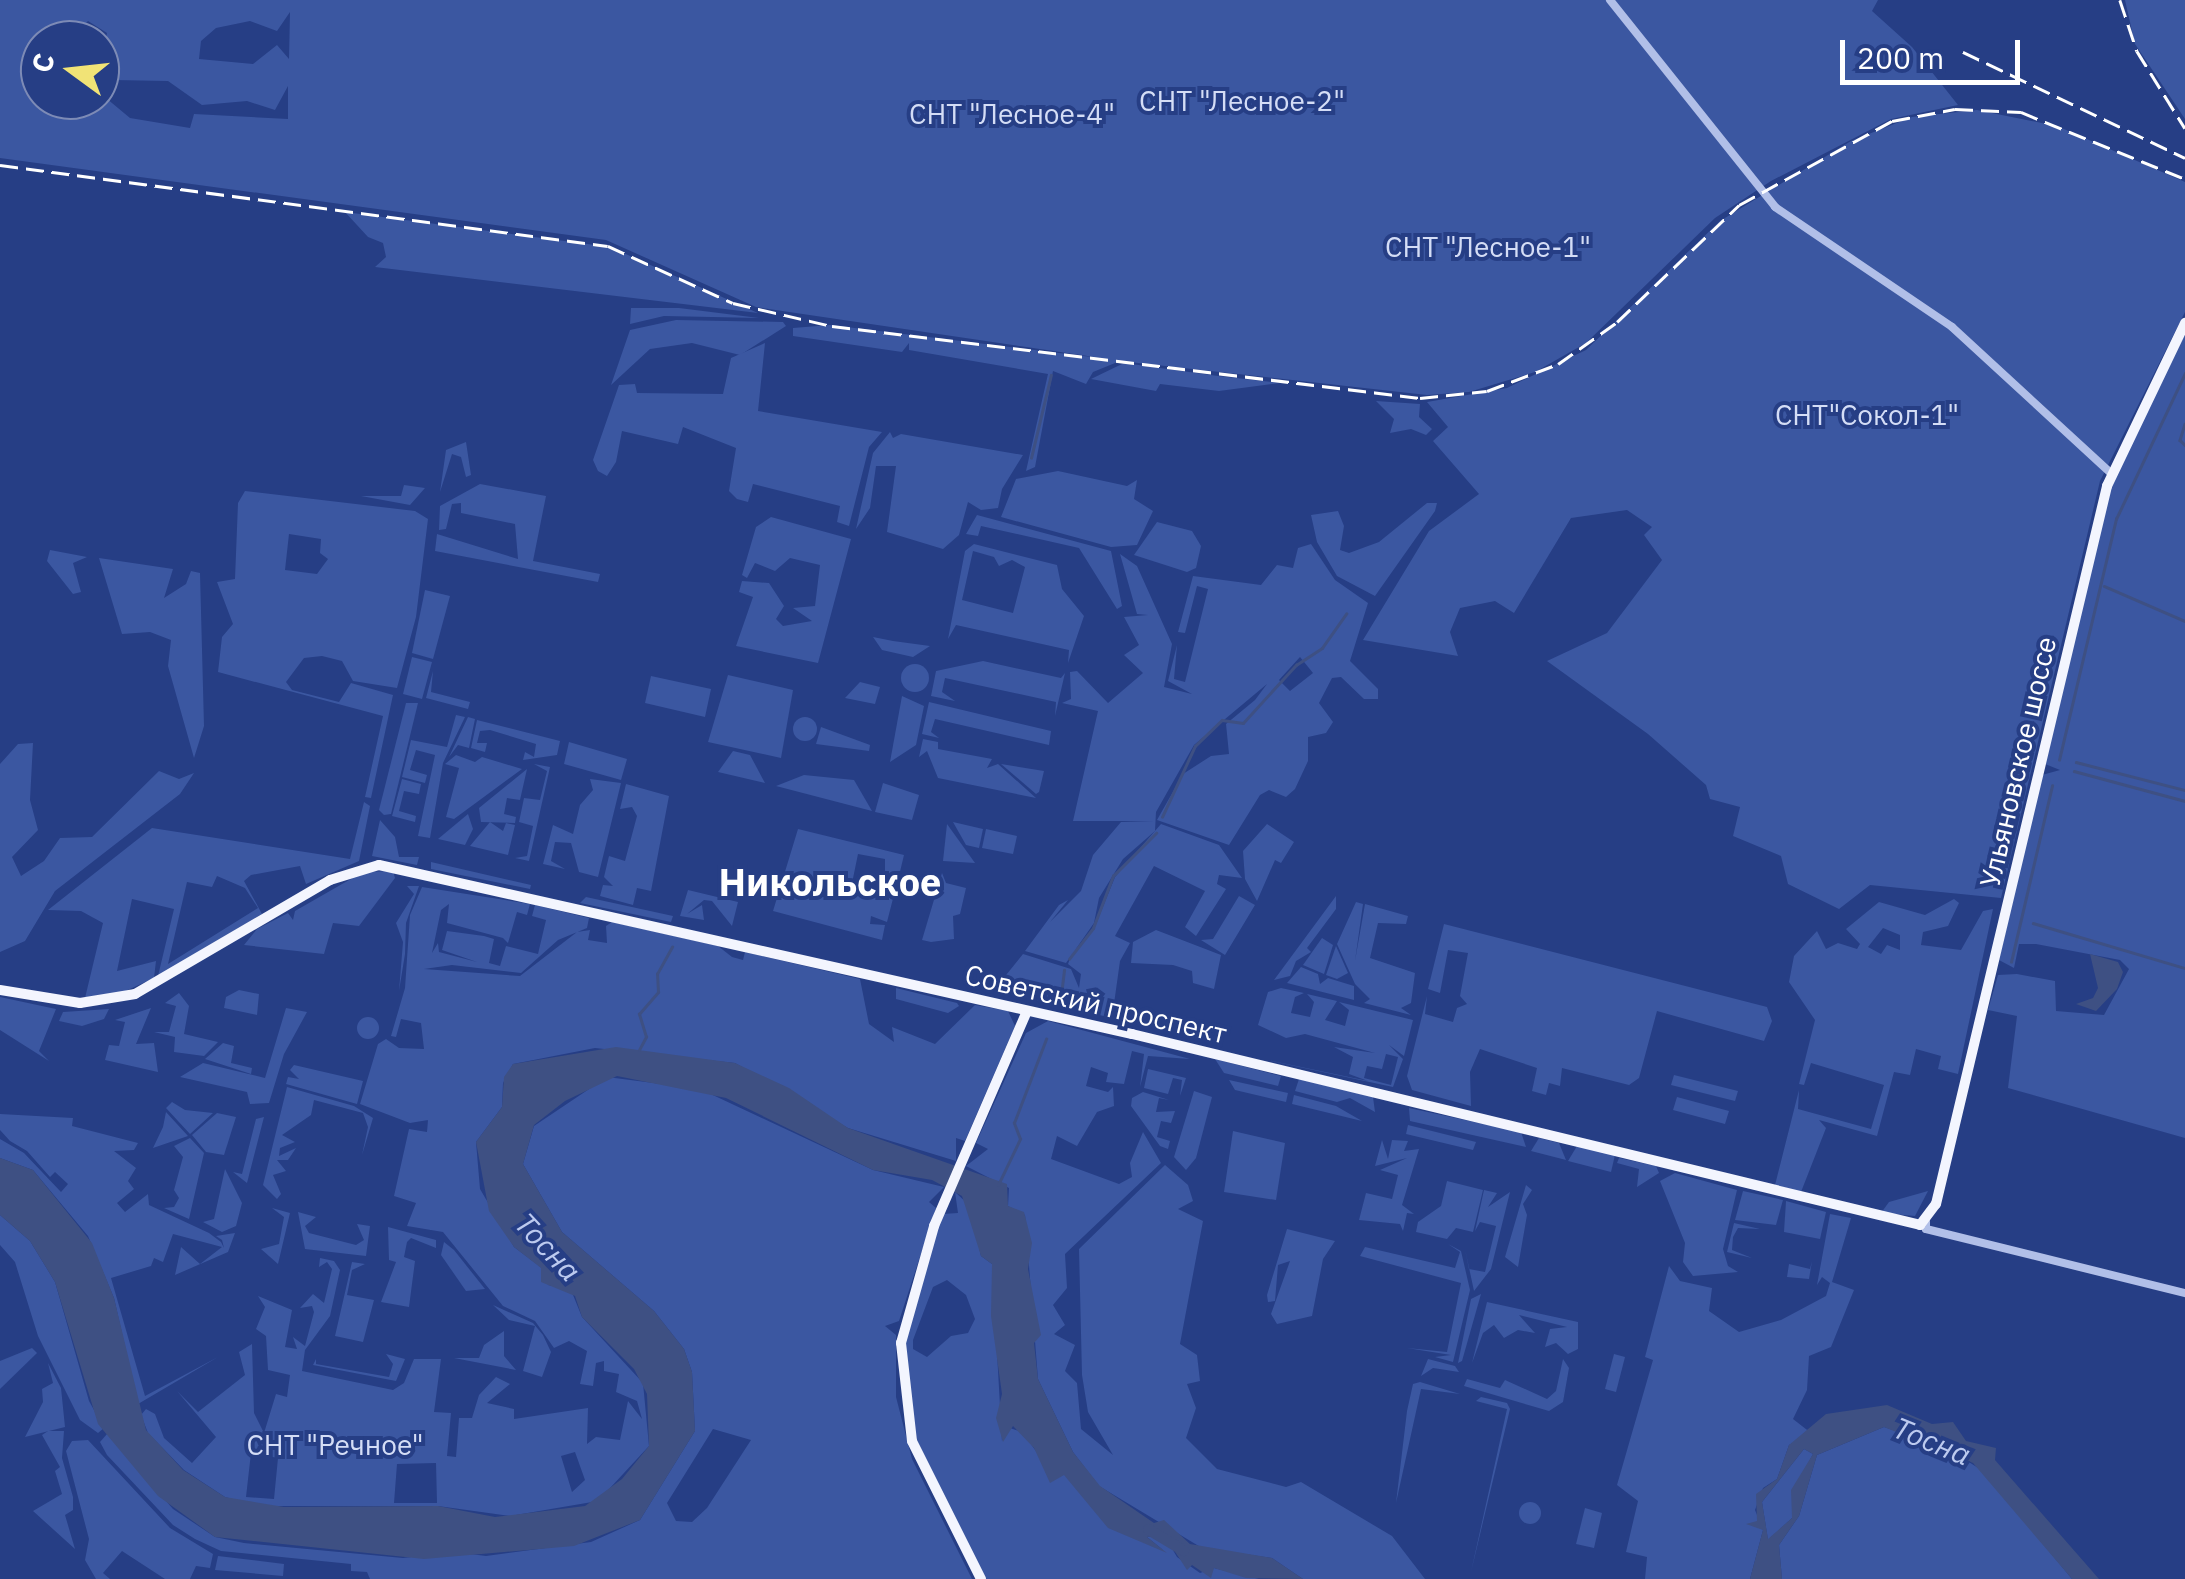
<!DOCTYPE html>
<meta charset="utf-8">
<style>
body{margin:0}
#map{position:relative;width:2185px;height:1579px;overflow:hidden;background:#263e85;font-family:"IBM Plex Sans",sans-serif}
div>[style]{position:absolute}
.green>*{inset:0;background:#3b57a1}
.round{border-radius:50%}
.water>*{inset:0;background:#3e5083}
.stream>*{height:2.5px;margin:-1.25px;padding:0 1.25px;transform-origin:1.25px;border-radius:1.25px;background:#3e5083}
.river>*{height:11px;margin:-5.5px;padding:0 5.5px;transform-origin:5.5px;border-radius:5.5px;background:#3e5083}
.minor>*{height:8px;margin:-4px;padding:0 4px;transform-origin:4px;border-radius:4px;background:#b1bfe8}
.major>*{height:10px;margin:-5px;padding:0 5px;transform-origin:5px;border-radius:5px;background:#f3f5fe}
.rail>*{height:2.5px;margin-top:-1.25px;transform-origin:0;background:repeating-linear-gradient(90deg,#fff 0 18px,transparent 0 26px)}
span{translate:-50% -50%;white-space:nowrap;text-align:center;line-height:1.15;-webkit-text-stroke:8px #263e85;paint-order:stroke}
.park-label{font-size:28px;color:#d4ddf6}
.street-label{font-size:28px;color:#fff}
.water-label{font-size:30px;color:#bccaef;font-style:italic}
.district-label{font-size:38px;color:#fff;font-weight:700}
.north{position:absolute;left:20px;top:20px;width:100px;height:100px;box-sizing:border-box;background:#263e85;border:2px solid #7d8bb6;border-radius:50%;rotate:285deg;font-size:28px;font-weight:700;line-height:40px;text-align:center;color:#fff}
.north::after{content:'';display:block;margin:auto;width:35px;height:45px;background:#f1e376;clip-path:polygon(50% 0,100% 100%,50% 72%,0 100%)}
.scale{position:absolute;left:1840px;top:40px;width:180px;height:45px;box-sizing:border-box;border:5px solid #fff;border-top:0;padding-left:12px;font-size:30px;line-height:35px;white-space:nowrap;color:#fff;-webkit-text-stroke:8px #263e85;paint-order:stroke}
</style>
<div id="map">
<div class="green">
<div style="clip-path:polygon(evenodd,0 0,1878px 0,1872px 11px,1912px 47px,1958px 105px,1891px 119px,1771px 181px,1715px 218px,1586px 343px,1535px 372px,1469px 392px,1427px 395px,1120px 361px,1093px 372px,1086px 384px,1053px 371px,1035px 467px,1026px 471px,1048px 374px,909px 350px,909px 343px,902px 352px,793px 336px,793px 328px,830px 325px,1108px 359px,756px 307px,606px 240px,0 158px,0 0,290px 12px,289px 59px,277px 45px,253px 64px,199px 59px,201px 41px,216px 28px,250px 21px,277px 31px,290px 12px,0 0,88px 21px,107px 33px,102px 58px,113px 80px,168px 81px,202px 105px,247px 101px,275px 110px,288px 86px,288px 119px,194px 114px,190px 128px,130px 118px,100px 93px,100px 100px,40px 100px,40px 40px,94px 40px,83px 26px,88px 21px)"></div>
<div style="clip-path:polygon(2125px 0,2185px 0,2185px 119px,2135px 44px)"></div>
<div style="clip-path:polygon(1977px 110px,2057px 126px,2185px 182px,2185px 312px,2100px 481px,2001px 898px,1870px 885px,1839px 909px,1788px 884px,1781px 856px,1733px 836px,1740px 807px,1710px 799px,1706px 785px,1648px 734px,1547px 661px,1607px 633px,1662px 560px,1644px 535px,1652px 527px,1627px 510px,1571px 518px,1514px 613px,1495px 601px,1460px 608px,1450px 632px,1458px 656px,1363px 640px,1429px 531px,1479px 494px,1433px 441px,1448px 427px,1427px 402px,1507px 388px,1586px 350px,1720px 221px,1851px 141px,1912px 117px)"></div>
<div style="clip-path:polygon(345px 212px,610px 247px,758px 313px,375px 267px,386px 257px,383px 243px,368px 237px)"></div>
<div style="clip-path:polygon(631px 308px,679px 308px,759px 318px,664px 316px,630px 324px)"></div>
<div style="clip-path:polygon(676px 320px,783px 322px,786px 326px,740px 355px,692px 343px,650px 349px,611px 385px,630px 330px)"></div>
<div style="clip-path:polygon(2185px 334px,2185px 1138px,2008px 1088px,2017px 1016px,1988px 1010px,1998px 975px,2017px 974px,2055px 981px,2056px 1011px,2104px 1015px,2129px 969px,2120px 960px,2036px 944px,2019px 944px,2014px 968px,1999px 960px,2042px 775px,2060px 770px,2045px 764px,2111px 484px)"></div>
<div style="clip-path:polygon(765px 343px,758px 411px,882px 432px,869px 447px,849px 526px,837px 522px,840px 506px,753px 484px,748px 502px,737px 499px,729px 491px,736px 448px,683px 427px,678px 444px,622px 431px,616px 462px,607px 476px,598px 471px,593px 460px,619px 385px,635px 384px,637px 393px,723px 394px,731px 358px)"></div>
<div style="clip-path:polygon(1124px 363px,1218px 376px,1280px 383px,1219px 391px,1160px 384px,1156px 391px,1091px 379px)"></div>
<div style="clip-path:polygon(1376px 401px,1420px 404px,1419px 417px,1432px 429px,1426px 435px,1411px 429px,1390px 433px,1394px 419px)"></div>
<div style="clip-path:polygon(890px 432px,893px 438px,901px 434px,1023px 455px,1002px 489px,998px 508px,981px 510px,968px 502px,959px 535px,943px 549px,887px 532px,896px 466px,876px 466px,870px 508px,856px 529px,873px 453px)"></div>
<div style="clip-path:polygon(466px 442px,471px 475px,466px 477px,461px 457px,452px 454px,440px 492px,446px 450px)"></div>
<div style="clip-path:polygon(1058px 471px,1127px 486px,1137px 480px,1134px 499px,1153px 511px,1137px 545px,1111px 547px,1001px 517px,1016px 479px)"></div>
<div style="clip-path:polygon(480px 484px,546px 496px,533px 561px,600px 574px,598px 582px,435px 551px,437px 534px,518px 559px,515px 524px,461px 513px,461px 503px,452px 504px,446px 529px,439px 530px,440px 506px)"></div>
<div style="clip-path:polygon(404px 485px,425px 488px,410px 505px,361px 496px,401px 496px)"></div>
<div style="clip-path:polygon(evenodd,245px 491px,415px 511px,428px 519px,416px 617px,397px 688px,353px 681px,342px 661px,322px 656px,304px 658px,286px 682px,292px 690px,339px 702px,351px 683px,393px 695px,371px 798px,365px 797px,383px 716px,218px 672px,222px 637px,233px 624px,217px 582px,235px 579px,238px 503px,245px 491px,289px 534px,321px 539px,320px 553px,328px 559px,317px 574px,285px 570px,289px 534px)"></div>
<div style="clip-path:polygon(1427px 503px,1437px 503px,1435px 511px,1375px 596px,1337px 576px,1317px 542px,1311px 515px,1338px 511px,1344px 526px,1340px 550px,1349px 553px,1379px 542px)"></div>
<div style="clip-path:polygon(977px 515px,1111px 551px,1122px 606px,1117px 609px,1079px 548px,981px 526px,978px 536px,966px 534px)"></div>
<div style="clip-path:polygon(771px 517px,851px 539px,818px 663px,736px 646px,753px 597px,739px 592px,742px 581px,769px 583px,784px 606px,776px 619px,783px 626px,812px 621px,793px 608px,815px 606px,820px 565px,790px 558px,775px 571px,755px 563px,747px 578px,742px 575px,756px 527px)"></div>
<div style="clip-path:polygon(1157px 522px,1192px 531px,1201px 546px,1196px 568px,1187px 572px,1134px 555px)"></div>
<div style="clip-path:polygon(evenodd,974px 544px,1057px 565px,1062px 589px,1084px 616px,1068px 663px,1069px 650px,956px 625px,948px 639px,965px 551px,974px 544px,973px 551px,994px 557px,999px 566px,1012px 560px,1025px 567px,1013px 613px,962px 600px,973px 551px)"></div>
<div style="clip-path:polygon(evenodd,1311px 544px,1335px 580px,1368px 603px,1350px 661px,1378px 689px,1378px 699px,1364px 699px,1341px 677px,1332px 678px,1319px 703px,1333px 722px,1326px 733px,1308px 737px,1308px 761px,1295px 789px,1286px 797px,1269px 790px,1260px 795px,1229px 845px,1157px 820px,1183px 774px,1211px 756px,1229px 754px,1226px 724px,1255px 700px,1267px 684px,1194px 745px,1156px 812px,1155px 831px,1123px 859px,1099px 898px,1094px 923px,1066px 963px,1025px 951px,1059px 905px,1068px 900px,1050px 922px,1081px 891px,1093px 855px,1121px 822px,1154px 821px,1073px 821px,1098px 711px,1062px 703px,1071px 699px,1070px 672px,1077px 671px,1108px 703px,1143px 673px,1124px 655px,1139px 645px,1124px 617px,1148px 615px,1137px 614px,1120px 554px,1137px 566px,1172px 644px,1164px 687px,1192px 694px,1168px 681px,1177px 645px,1174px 679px,1185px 682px,1208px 589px,1197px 586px,1185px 633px,1178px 632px,1193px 576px,1261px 585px,1277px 565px,1293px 568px,1298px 548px,1311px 544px,1300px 657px,1313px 673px,1290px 691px,1279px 680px,1300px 657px)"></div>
<div style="clip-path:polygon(50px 550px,87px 557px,73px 563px,81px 592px,73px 594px,47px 561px)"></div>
<div style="clip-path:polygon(99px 558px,173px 569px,164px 598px,186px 584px,191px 571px,200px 573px,204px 726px,194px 758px,168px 666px,171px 640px,150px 632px,122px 634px)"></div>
<div style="clip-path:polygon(425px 590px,450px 596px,433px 659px,412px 653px)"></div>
<div style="clip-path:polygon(873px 637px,893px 641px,930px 646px,913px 657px,882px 650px)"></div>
<div style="clip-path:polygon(412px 657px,432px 662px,422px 699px,403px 694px)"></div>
<div style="clip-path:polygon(983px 661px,1061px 678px,1065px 673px,1055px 716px,1056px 702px,945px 678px,942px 692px,955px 701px,931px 696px,936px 671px)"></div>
<div class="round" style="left:901px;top:664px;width:28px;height:28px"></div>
<div style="clip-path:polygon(433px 671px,431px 692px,470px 702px,468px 709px,426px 698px)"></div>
<div style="clip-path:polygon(728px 675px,793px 690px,781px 758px,708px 742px)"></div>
<div style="clip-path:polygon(651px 676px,711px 689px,705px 717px,645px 703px)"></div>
<div style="clip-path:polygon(860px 682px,880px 687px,875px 704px,845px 698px)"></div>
<div style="clip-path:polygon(902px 696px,924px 706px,916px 745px,890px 762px)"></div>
<div style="clip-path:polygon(929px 702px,1051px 731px,1049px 745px,935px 719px,931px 732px,939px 738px,922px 734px)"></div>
<div style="clip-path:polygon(406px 703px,418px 703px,391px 814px,384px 815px,379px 810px)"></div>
<div style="clip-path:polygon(456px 715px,465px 717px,443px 763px,430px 838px,418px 836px,435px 755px,416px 750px,410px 770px,427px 775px,425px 783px,402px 777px,411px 740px,447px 747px)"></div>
<div style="clip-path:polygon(468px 717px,475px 719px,469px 748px,458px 745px,449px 757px)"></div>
<div class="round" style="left:793px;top:717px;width:24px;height:24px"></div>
<div style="clip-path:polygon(477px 720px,560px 741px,557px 755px,523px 760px,525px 752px,534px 757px,536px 744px,490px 730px,480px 731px,477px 743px,487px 743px,485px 752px,471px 748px)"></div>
<div style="clip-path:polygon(821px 727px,870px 745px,869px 751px,816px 744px)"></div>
<div style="clip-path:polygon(923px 739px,938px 742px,938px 749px,992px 759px,987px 768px,998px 764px,1036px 798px,938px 778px,927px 751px,919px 757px)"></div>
<div style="clip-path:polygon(569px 742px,627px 759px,621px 780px,564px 764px)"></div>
<div style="clip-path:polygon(33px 743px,30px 800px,38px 830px,12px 857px,21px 876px,44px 861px,60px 838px,92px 837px,159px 771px,179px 779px,194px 773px,180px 794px,55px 891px,25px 941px,0 952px,0 764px,18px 744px)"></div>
<div style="clip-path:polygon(733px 751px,750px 755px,765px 783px,718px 772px)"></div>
<div style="clip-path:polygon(456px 755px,475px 762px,482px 757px,522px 769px,454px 819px,446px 817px,459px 768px,445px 764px)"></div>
<div style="clip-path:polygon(534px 764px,550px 767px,529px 861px,515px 858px,527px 856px,533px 826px,519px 822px,524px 798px,540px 800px,547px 771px)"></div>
<div style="clip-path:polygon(1001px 764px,1044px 771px,1039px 792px,1036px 794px)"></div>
<div style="clip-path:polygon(527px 769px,520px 800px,507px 798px,504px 814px,516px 817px,515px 823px,481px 822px,479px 808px)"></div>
<div style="clip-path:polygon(804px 775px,854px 780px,872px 811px,776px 786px)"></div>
<div style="clip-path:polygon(402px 779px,421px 784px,419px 794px,404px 791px,399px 811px,416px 816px,415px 822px,392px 816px)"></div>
<div style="clip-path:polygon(590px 779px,621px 783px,598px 877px,579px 872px,571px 843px,555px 842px,551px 861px,565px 869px,543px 864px,553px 825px,573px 834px,580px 805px,593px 790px)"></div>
<div style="clip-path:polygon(883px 783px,919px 795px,912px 820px,875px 812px)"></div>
<div style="clip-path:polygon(626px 784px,669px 796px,651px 891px,637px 888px,633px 905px,600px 896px,603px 885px,613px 886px,604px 877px,609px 856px,625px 861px,637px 816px,632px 807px,620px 809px)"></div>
<div style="clip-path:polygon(evenodd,364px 802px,370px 806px,359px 861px,306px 884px,300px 866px,251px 875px,244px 881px,262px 914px,158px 976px,174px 909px,132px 899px,117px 971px,156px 961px,154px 978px,119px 994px,85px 998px,103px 923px,81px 911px,48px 910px,152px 828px,350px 859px,364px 802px,217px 876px,245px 888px,258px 908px,168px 964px,187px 882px,212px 887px,217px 876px)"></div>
<div style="clip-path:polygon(468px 814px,473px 829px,465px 845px,438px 839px)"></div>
<div style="clip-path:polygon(380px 820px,395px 837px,399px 857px,419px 857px,417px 865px,372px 856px)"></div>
<div style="clip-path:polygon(490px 822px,503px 831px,506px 823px,515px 825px,508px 855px,470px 846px)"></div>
<div style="clip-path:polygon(953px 822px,983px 829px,979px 848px,966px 845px)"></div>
<div style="clip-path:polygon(947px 824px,975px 863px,943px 861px)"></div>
<div style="clip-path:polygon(1161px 824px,1219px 845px,1242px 878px,1219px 875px,1217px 884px,1226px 889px,1196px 936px,1185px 927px,1205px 891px,1154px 866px,1115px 936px,1130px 943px,1120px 961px,1112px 1018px,994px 990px,1023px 954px,1071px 969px,1079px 988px,1081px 974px,1068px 964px,1072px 953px,1094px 929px,1115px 877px)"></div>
<div style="clip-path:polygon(1267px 824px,1294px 842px,1281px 863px,1275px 860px,1257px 901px,1245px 879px,1243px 851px)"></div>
<div style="clip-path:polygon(798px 829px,904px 855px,898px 880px,885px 876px,885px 859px,858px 854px,850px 893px,879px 898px,884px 883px,897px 883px,887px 922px,871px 916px,870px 924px,885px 925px,882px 940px,773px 911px)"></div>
<div style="clip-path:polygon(986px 829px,1017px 836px,1013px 854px,982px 848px)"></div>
<div style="clip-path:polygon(431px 862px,531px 885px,530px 889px,431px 869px)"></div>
<div style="clip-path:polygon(393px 871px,395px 878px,359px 926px,333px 923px,324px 954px,244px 945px,257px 929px,288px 913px,293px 920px,295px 911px,363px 872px)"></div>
<div style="clip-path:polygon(942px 873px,946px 883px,966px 888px,960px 914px,953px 916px,954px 939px,931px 942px,922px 940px)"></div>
<div style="clip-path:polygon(407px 886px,419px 886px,406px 923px,405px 954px,399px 991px,403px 942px,396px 923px,414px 894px)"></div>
<div style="clip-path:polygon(evenodd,422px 887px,530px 904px,527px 915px,517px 912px,508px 943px,503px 938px,447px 923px,449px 904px,441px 910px,432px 953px,438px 943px,439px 952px,477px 962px,442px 950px,447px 931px,484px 936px,494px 939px,489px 963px,500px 966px,506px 946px,538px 954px,546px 920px,532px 916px,535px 905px,589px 918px,587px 928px,558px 940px,521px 973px,452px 965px,424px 969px,520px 976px,577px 932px,590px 930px,588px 940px,607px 943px,606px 926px,612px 922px,718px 946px,732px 957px,743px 960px,745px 952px,860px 979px,869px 1024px,894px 1042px,892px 1027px,935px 1044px,975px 1005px,1008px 1011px,1015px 1026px,965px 1141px,956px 1138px,956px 1161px,848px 1128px,735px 1063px,595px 1048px,513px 1064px,503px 1083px,502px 1107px,476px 1142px,480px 1189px,514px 1247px,542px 1268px,548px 1285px,571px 1290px,582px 1317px,643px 1383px,649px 1446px,598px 1501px,510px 1516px,438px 1506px,259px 1506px,225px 1497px,184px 1470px,148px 1433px,141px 1415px,146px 1409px,155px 1414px,164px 1438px,192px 1463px,216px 1437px,177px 1391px,198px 1412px,245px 1375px,239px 1352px,252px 1344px,254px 1413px,264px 1433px,276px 1394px,287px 1397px,290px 1375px,268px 1370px,266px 1336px,256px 1329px,265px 1307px,258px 1296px,292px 1310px,285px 1347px,297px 1349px,293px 1337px,305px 1346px,314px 1312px,312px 1306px,300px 1308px,313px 1294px,324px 1303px,332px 1269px,327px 1262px,319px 1267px,320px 1258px,334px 1261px,340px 1270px,330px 1316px,305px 1350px,302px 1371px,393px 1390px,404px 1383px,414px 1359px,441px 1359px,434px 1412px,451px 1413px,447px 1456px,456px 1457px,459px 1418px,472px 1418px,479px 1395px,496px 1377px,510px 1384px,487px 1403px,514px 1409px,514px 1419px,588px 1408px,587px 1444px,596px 1437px,620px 1440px,628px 1401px,642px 1419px,637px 1401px,616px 1392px,619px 1374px,604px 1371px,604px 1361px,596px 1363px,593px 1386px,580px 1384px,587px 1351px,569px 1341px,554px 1348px,535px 1321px,503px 1306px,443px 1232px,407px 1226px,416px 1203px,394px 1196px,409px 1129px,427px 1132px,428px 1120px,410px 1123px,360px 1104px,378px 1044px,386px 1039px,399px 1048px,424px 1049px,421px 1023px,401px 1019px,396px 1037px,391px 1036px,405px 988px,410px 915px,422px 887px,575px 1452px,585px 1480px,572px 1492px,561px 1456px,575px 1452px,422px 887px,251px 1453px,278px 1458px,274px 1499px,246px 1497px,251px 1453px,422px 887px,436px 1463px,437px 1503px,394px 1503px,397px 1464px,436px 1463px)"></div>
<div style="clip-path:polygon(688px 890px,738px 902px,732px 926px,712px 901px,704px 900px,687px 914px,702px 905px,704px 920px,680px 916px)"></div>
<div style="clip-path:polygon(1239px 896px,1255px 905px,1225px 955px,1201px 940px,1213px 939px)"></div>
<div style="clip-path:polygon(1336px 896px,1336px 909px,1307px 948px,1311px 952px,1296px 961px,1290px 976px,1274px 980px)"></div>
<div style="clip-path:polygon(586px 897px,673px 916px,671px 922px,580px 903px)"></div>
<div style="clip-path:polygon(evenodd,1954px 899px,1959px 903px,1948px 926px,1923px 932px,1921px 945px,1961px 950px,1983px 911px,1993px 909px,1958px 1074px,1938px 1069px,1941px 1056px,1916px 1049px,1910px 1075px,1894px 1072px,1877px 1136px,1819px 1120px,1826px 1128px,1801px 1192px,1775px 1185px,1799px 1090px,1798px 1109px,1871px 1129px,1884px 1085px,1811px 1063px,1804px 1085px,1799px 1084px,1815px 1020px,1789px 982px,1794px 956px,1817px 931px,1826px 949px,1838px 943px,1857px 949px,1860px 944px,1846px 929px,1879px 902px,1925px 915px,1954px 899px,1883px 928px,1900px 935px,1900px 950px,1887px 945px,1881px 954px,1868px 947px,1883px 928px)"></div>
<div style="clip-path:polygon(1356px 902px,1363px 904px,1355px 961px,1365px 904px,1408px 916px,1406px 924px,1378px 923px,1370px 958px,1415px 973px,1411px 1003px,1401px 1008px,1411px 1015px,1364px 1003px,1370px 999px,1355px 984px,1337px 944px)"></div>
<div style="clip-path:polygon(1444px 924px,1767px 1007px,1772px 1021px,1764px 1041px,1657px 1011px,1639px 1078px,1629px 1085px,1562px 1068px,1560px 1086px,1549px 1083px,1546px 1095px,1532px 1091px,1537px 1068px,1480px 1049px,1470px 1072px,1471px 1106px,1412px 1090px,1407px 1076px,1427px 996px,1425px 1014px,1453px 1022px,1457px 1008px,1467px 1004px,1460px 996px,1468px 953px,1448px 950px,1440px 993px,1428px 989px)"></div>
<div style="clip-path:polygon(1156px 930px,1221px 955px,1214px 989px,1193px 983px,1192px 971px,1173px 965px,1131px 963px,1133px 942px)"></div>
<div style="clip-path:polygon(1322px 938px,1333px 945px,1324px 974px,1303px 965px)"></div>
<div style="clip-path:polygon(1336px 946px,1348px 973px,1337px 979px,1326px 975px)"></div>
<div style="clip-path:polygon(1301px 967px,1318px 974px,1320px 984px,1328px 978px,1354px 986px,1354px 1000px,1287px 983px)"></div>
<div style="clip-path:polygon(896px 988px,957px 1003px,959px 1006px,948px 1013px,896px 999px)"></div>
<div style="clip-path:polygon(evenodd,1281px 988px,1304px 993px,1295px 997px,1291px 1013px,1310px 1017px,1314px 1002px,1307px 994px,1337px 1001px,1325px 1020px,1345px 1026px,1349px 1010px,1339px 1002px,1413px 1020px,1404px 1056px,1389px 1045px,1403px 1059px,1393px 1087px,1267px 1060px,1368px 1081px,1349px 1074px,1353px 1057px,1334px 1047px,1375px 1053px,1305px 1034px,1286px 1038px,1258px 1025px,1268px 992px,1281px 988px,1386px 1054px,1398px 1057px,1391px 1085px,1364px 1078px,1367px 1066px,1382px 1069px,1386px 1054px)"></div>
<div style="clip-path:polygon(239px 990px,259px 994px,257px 1015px,224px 1008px,226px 997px)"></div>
<div style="clip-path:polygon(179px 993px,189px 1006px,184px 1034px,218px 1042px,204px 1056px,174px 1052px,175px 1037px,154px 1032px,169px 1032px,176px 1006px,165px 1003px)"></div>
<div style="clip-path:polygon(0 997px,56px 1009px,39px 1051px,49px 1061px,0 1030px)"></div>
<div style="clip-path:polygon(151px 1008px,136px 1044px,154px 1043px,158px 1072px,105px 1060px,109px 1045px,119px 1046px,125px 1022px,115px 1020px)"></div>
<div style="clip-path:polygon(286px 1008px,307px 1012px,284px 1054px,269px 1103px,250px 1104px,247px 1092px,180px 1077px,203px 1063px,265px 1078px)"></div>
<div style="clip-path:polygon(109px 1009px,104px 1019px,82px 1026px,59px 1021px,63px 1012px)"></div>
<div class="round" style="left:357px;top:1017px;width:22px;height:22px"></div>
<div style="clip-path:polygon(1048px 1021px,1190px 1059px,1148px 1056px,1140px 1087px,1144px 1054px,1132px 1051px,1124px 1084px,1106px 1082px,1108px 1073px,1091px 1067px,1086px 1086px,1108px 1092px,1113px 1087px,1114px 1106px,1097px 1112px,1077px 1146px,1057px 1136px,1051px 1159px,1119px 1184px,1132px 1177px,1130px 1163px,1143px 1132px,1161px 1163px,1065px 1254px,1067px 1288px,1053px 1305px,1065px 1325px,1054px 1334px,1075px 1345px,1065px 1371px,1077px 1383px,1081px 1429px,1113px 1455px,1088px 1412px,1082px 1375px,1079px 1249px,1165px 1165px,1188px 1185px,1193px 1201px,1178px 1209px,1203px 1221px,1180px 1344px,1197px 1355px,1200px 1381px,1187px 1384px,1196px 1408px,1186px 1438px,1217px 1469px,1286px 1487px,1301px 1482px,1392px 1536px,1425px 1579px,1303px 1579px,1272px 1558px,1202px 1548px,1099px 1486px,1073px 1452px,1038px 1379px,1025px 1215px,1008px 1206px,1009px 1188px,966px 1166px,988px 1149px,976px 1143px,1026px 1033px)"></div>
<div style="clip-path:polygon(223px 1043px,234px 1046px,231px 1063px,252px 1068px,251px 1074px,205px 1059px)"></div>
<div style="clip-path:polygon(1215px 1059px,1281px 1076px,1278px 1086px,1224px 1073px)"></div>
<div style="clip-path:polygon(294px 1065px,363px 1081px,357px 1104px,286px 1084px,288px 1077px,299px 1079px,290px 1070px)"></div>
<div style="clip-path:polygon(1148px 1069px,1186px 1078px,1180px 1096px,1182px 1080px,1173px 1078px,1168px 1094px,1144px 1088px)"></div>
<div style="clip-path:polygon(1674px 1075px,1738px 1091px,1735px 1101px,1671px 1085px)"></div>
<div style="clip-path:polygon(evenodd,607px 1077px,700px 1089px,873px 1170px,944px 1187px,929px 1202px,936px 1208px,899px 1321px,885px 1326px,896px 1335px,896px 1397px,912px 1459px,972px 1579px,370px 1579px,367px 1572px,351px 1571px,351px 1564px,221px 1551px,195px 1539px,173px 1525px,107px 1455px,100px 1442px,107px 1434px,173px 1509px,215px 1537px,244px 1543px,403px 1558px,455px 1552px,486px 1556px,591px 1542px,640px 1520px,695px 1431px,692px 1372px,684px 1349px,654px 1311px,562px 1232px,523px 1164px,534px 1126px,607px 1077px,713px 1429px,751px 1440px,707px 1508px,692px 1522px,676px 1521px,667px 1503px,713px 1429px)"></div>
<div style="clip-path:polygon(1299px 1079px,1373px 1097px,1375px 1112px,1350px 1098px,1337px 1102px,1295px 1091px)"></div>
<div style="clip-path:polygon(1229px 1080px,1288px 1093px,1286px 1102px,1235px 1090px)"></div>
<div style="clip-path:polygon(287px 1087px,354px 1106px,373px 1118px,362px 1155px,368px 1127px,363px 1113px,314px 1100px,311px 1115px,282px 1135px,295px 1142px,280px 1148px,279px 1156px,296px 1148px,288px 1160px,277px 1160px,286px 1171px,273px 1175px,281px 1194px,277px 1199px,263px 1185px)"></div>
<div style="clip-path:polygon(1194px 1091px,1212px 1097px,1196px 1158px,1186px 1170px,1174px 1157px)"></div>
<div style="clip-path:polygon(1143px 1092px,1169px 1100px,1159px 1098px,1156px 1112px,1175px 1111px,1171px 1123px,1161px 1121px,1157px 1137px,1170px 1141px,1168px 1149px,1160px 1146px,1131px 1106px,1132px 1098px)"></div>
<div style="clip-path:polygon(1294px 1095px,1336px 1106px,1362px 1121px,1292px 1104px)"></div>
<div style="clip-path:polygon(1677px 1097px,1729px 1111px,1725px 1124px,1673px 1110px)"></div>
<div style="clip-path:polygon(172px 1102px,185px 1110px,213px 1113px,190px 1134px,166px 1108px)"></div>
<div style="clip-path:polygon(1409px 1108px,1521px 1132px,1526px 1147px,1410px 1121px)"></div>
<div style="clip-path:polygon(166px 1112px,188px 1136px,153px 1148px,163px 1127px)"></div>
<div style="clip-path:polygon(217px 1113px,236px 1117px,224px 1155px,206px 1152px,192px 1135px)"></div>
<div style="clip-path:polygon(0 1114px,73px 1118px,72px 1126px,138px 1143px,134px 1150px,114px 1151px,136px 1168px,128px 1181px,134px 1189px,117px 1203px,125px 1212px,148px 1194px,149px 1205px,209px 1233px,221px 1242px,224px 1248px,222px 1240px,216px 1236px,235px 1233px,228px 1252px,175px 1275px,181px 1247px,200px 1264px,222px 1247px,173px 1234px,163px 1262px,154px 1258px,151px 1266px,111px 1278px,145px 1396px,218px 1357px,138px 1404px,114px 1298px,88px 1236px,33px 1170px,0 1158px,0 1139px,24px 1153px,61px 1192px,68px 1184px,55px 1172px,50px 1177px,27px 1151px,10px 1141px,0 1130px)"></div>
<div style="clip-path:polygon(264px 1117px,247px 1183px,233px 1172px,242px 1174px,256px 1119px)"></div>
<div style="clip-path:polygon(1408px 1125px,1476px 1142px,1473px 1150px,1406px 1134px)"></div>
<div style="clip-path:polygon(1233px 1131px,1285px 1143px,1276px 1200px,1224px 1192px)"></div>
<div style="clip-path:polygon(190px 1138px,204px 1153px,189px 1219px,164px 1208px,174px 1207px,179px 1198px,174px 1190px,183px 1157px,174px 1146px)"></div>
<div style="clip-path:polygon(1539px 1138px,1559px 1143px,1566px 1160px,1531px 1151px)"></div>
<div style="clip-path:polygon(1382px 1140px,1388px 1159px,1392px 1140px,1408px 1141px,1404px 1151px,1419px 1149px,1402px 1205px,1414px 1214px,1407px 1213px,1403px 1231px,1400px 1224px,1359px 1220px,1366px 1193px,1392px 1199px,1398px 1175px,1380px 1170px,1407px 1158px,1375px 1166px)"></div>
<div style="clip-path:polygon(1577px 1146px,1615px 1155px,1611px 1172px,1568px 1161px)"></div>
<div style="clip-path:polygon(1619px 1158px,1656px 1166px,1659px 1173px,1637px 1187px,1639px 1169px,1617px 1163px)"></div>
<div style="clip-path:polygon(225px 1169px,242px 1203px,236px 1226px,222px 1232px,203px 1222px,214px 1219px)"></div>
<div style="clip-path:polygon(1675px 1173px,1737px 1190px,1723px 1249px,1728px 1266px,1738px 1272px,1693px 1276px,1683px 1262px,1685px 1243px,1660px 1181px)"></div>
<div style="clip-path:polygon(1447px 1181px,1483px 1190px,1473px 1232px,1456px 1228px,1447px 1239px,1416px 1232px,1418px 1222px,1441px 1206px)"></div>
<div style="clip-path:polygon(1526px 1185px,1532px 1190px,1523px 1204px,1527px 1215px,1518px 1267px,1505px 1257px)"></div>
<div style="clip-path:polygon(1484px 1190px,1497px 1193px,1488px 1207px,1510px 1192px,1491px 1269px,1474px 1291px,1465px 1249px,1469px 1269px,1485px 1272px,1496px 1226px,1480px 1222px,1475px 1231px)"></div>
<div style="clip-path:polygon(1743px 1191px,1783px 1200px,1776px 1225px,1735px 1220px)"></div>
<div style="clip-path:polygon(1928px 1191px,1915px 1216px,1881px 1213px,1889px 1202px)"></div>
<div style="clip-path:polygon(evenodd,955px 1192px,969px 1205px,981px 1256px,992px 1264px,1002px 1441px,1007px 1427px,1022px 1432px,1055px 1477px,1064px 1474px,1112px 1527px,1163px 1550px,1147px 1537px,1164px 1535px,1177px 1557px,1200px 1573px,1214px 1568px,1259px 1579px,983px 1579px,915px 1436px,904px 1355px,910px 1314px,943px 1214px,958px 1213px,955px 1192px,947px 1280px,966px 1295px,975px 1319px,968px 1333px,951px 1336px,927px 1357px,913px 1349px,913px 1340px,933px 1287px,947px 1280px)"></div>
<div style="clip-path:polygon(1786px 1201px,1826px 1212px,1820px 1239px,1784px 1232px)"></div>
<div style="clip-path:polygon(272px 1208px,290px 1213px,278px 1264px,261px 1249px,279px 1244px,284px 1217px)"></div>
<div style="clip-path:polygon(298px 1212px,316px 1217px,305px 1226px,309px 1233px,356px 1245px,364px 1240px,357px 1224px,370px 1226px,366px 1256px,305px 1249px)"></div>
<div style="clip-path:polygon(1830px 1214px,1851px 1218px,1832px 1282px,1854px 1290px,1831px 1347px,1809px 1356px,1807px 1390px,1793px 1419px,1811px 1433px,1789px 1445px,1777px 1479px,1763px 1488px,1755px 1510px,1763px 1530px,1750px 1579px,1645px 1579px,1647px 1557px,1626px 1552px,1638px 1501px,1617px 1485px,1653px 1360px,1645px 1357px,1669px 1266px,1680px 1281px,1712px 1288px,1709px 1311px,1739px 1332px,1781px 1320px,1826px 1296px,1830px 1283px,1822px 1277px,1817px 1285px)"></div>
<div style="clip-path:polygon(0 1215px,30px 1241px,55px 1282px,89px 1401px,104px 1428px,98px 1433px,80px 1420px,38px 1336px,15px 1262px,0 1245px)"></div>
<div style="clip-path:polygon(1734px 1223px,1760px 1229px,1738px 1228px,1733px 1237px,1732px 1250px,1752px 1258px,1727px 1252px)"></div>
<div style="clip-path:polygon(388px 1227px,436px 1240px,436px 1248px,411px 1238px,407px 1242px,404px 1257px,415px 1261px,409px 1307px,381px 1302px,396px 1262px,389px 1260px)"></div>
<div style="clip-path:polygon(1287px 1229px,1335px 1241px,1323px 1259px,1312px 1316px,1277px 1324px,1271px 1314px,1290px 1261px,1278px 1265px,1275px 1301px,1268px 1302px,1267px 1295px)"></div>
<div style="clip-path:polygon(444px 1242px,454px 1250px,485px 1289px,466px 1291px,441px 1255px)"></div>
<div style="clip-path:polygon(1448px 1244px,1461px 1251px,1470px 1290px,1453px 1362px,1435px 1357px,1451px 1355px,1407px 1348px,1447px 1352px,1461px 1283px,1360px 1256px,1365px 1247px,1455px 1268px,1460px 1252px)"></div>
<div style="clip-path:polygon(1812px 1261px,1809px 1279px,1787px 1277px,1789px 1264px,1810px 1269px)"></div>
<div style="clip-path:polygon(352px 1262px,365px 1264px,352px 1270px,347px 1295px,374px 1300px,363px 1342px,335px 1336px)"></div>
<div style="clip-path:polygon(1481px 1294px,1462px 1361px,1458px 1363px,1471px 1299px)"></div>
<div style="clip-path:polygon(1487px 1302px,1578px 1322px,1578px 1349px,1568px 1354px,1556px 1343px,1545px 1347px,1550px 1329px,1567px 1327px,1519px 1315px,1535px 1333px,1518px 1330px,1504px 1338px,1494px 1325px,1483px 1333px,1472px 1363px)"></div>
<div style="clip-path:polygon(493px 1305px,533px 1323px,543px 1335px,551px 1352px,542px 1377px,523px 1371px,535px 1326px,509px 1320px)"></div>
<div style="clip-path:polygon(504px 1331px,504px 1356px,516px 1370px,454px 1358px,479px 1358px,484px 1345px)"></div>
<div style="clip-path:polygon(32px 1348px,37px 1353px,0 1389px,0 1361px)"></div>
<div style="clip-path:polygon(386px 1354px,405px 1359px,396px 1381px,313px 1365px,316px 1359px,316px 1364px,389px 1377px,393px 1364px)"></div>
<div style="clip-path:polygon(1614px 1354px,1625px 1357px,1616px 1392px,1605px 1389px)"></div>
<div style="clip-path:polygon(1428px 1359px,1455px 1366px,1459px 1372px,1433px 1368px,1421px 1376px)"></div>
<div style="clip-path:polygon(1563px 1359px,1569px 1368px,1563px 1402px,1549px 1411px,1464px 1386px,1467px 1379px,1500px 1388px,1505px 1380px,1547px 1399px,1556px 1391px)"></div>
<div style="clip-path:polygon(48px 1363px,61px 1388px,65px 1427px,25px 1437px,43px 1402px,42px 1389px,53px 1383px)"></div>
<div style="clip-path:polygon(1420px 1382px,1460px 1394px,1421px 1389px,1396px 1503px,1407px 1411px,1413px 1384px)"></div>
<div style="clip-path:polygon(1481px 1397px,1507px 1403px,1510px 1409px,1471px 1572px,1507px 1409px,1476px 1401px)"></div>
<div style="clip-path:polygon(1884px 1427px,1945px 1447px,1983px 1471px,2072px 1579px,1782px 1579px,1779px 1545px,1799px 1516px,1817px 1455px)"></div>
<div style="clip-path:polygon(48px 1431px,64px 1431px,62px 1458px,73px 1497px,73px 1510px,65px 1515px,75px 1549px,33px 1511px,62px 1494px,55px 1471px,60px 1467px,42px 1435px)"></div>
<div style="clip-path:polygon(88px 1440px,170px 1528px,213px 1554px,210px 1568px,196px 1566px,190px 1579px,165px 1579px,122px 1551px,103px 1573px,110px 1579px,96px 1579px,85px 1560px,89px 1539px,66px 1451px,72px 1441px)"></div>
<div style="clip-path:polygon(1804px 1449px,1813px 1454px,1795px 1488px,1792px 1518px,1768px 1540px,1762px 1502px)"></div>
<div class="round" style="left:1519px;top:1502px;width:22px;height:22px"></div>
<div style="clip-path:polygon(1585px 1508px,1602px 1513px,1594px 1548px,1576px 1544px)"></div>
<div style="clip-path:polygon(218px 1556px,284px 1564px,283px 1576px,215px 1570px)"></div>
</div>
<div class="water">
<div style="clip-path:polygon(2090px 954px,2118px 962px,2123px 972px,2117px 989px,2096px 1011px,2076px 1004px,2093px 998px,2098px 988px)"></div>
<div style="clip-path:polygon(616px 1047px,735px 1063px,789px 1088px,848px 1128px,1007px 1184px,1008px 1206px,1024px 1212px,1032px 1243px,1028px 1269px,1041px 1335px,1034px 1343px,1038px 1379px,1073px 1452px,1100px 1486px,1154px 1523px,1164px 1520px,1190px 1544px,1272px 1558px,1303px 1579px,1246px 1578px,1214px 1568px,1211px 1578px,1192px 1565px,1187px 1570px,1164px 1535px,1147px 1537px,1167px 1553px,1108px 1528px,1064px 1475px,1050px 1483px,1034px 1448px,1013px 1426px,1003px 1442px,996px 1418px,1002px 1394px,991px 1316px,992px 1264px,981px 1256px,962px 1196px,932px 1180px,873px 1170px,726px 1098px,617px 1076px,565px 1101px,534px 1125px,523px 1164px,562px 1232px,654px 1311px,684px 1349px,692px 1372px,695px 1431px,640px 1520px,574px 1546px,424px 1559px,215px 1537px,158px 1496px,98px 1424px,55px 1282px,30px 1241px,0 1215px,0 1158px,33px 1170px,92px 1243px,114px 1298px,146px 1430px,183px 1470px,225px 1497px,284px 1507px,438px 1506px,495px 1517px,585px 1506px,622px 1479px,649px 1446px,647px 1394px,634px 1369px,582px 1317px,575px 1296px,541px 1282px,541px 1268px,514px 1247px,489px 1211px,476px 1142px,502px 1107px,504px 1077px,513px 1064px)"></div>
<div style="clip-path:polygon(evenodd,1887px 1405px,1932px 1424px,1953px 1422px,1966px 1441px,1996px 1448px,1995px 1460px,2099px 1579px,2072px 1579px,1973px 1463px,1884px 1427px,1817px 1455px,1799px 1516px,1779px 1545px,1782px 1579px,1750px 1579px,1763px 1530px,1746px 1524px,1757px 1521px,1756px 1494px,1777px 1479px,1789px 1445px,1826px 1414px,1887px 1405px,1804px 1449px,1813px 1454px,1791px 1490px,1792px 1518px,1768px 1539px,1762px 1502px,1804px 1449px)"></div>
</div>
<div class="stream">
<div style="left:2185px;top:424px;width:17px;rotate:107deg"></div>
<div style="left:2180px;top:440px;width:7px;rotate:45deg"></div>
<div style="left:1031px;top:458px;width:85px;rotate:-76.5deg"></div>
<div style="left:2104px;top:586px;width:88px;rotate:23.4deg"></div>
<div style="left:2059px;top:760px;width:248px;rotate:-76.7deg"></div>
<div style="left:2116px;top:519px;width:161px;rotate:-64.7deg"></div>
<div style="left:2076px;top:762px;width:113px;rotate:14.4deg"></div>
<div style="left:2074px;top:771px;width:115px;rotate:15.1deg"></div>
<div style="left:1162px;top:817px;width:78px;rotate:-65.1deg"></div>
<div style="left:1195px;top:746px;width:37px;rotate:-44deg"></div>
<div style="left:1222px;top:720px;width:21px;rotate:8deg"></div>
<div style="left:1243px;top:723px;width:79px;rotate:-47.6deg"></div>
<div style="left:1296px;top:665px;width:31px;rotate:-33deg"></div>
<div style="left:1322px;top:648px;width:42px;rotate:-54.8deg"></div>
<div style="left:2033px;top:923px;width:159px;rotate:16.5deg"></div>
<div style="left:1069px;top:959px;width:39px;rotate:-52deg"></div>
<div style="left:1093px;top:928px;width:56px;rotate:-69deg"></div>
<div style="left:1113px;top:876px;width:61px;rotate:-45deg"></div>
<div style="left:2011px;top:962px;width:181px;rotate:-76.9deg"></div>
<div style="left:1060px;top:1003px;width:33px;rotate:-83deg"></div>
<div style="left:639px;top:1050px;width:15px;rotate:-62deg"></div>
<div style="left:646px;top:1037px;width:24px;rotate:-107deg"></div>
<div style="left:639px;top:1014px;width:29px;rotate:-49deg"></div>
<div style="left:658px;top:992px;width:18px;rotate:-93deg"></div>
<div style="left:657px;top:974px;width:31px;rotate:-61deg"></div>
<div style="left:998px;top:1185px;width:51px;rotate:-64.4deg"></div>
<div style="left:1020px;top:1139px;width:17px;rotate:-111deg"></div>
<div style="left:1014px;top:1123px;width:90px;rotate:-69.1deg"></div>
</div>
<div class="river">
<div style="left:1148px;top:1529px;width:41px;rotate:31deg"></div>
</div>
<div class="minor">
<div style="left:1610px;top:0;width:265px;rotate:51.4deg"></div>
<div style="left:1775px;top:207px;width:214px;rotate:34.1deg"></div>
<div style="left:1952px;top:327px;width:216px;rotate:42.6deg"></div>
<div style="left:1926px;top:1222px;width:7px;rotate:90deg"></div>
<div style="left:1926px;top:1229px;width:267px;rotate:13.9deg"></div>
</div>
<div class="major">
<div style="left:0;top:990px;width:81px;rotate:9.2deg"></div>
<div style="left:80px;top:1003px;width:56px;rotate:-9.3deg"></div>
<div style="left:135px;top:994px;width:226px;rotate:-30.3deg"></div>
<div style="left:330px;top:880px;width:51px;rotate:-17deg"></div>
<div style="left:379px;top:865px;width:772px;rotate:12.65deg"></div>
<div style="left:1132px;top:1034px;width:811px;rotate:13.62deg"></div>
<div style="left:1920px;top:1225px;width:26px;rotate:-53deg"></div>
<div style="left:1936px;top:1204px;width:738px;rotate:-76.6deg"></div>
<div style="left:2107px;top:486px;width:181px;rotate:-64.4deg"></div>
<div style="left:981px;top:1579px;width:154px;rotate:-116.6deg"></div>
<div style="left:912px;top:1441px;width:99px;rotate:-96.4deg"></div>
<div style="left:901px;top:1343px;width:122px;rotate:-74.2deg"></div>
<div style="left:934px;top:1226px;width:234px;rotate:-66.6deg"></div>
</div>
<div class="rail">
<div style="left:2120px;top:0;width:54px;rotate:71.6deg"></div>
<div style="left:2137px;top:51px;width:91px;rotate:58.1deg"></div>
<div style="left:1963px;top:52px;width:246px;rotate:25.5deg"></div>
<div style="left:0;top:165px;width:613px;rotate:7.59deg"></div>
<div style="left:608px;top:246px;width:137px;rotate:24.5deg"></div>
<div style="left:733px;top:303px;width:102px;rotate:13.1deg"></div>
<div style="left:832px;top:326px;width:592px;rotate:6.98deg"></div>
<div style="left:1420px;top:398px;width:67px;rotate:-6deg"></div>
<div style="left:1487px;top:391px;width:76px;rotate:-20.8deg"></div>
<div style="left:1558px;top:364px;width:72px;rotate:-35.4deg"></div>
<div style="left:1617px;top:322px;width:169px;rotate:-43.8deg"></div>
<div style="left:1739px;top:205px;width:175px;rotate:-28.8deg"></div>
<div style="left:1892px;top:121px;width:64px;rotate:-10.8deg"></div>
<div style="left:1955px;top:109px;width:66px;rotate:2.6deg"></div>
<div style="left:2021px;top:112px;width:177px;rotate:22.2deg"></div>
</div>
<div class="park-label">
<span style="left:1242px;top:101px">СНТ "Лесное-2"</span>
<span style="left:1012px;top:114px">СНТ "Лесное-4"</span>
<span style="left:1488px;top:247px">СНТ "Лесное-1"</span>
<span style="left:1867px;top:415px">СНТ"Сокол-1"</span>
<span style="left:335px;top:1445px">СНТ "Речное"</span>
</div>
<div class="street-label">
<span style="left:2018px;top:762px;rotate:-77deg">Ульяновское шоссе</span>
<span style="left:1096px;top:1004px;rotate:13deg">Советский проспект</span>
</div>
<div class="water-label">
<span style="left:548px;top:1247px;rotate:47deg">Тосна</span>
<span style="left:1932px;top:1441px;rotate:22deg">Тосна</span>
</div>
<div class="district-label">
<span style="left:830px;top:882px">Никольское</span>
</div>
<div class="north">С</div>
<div class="scale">200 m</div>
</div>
